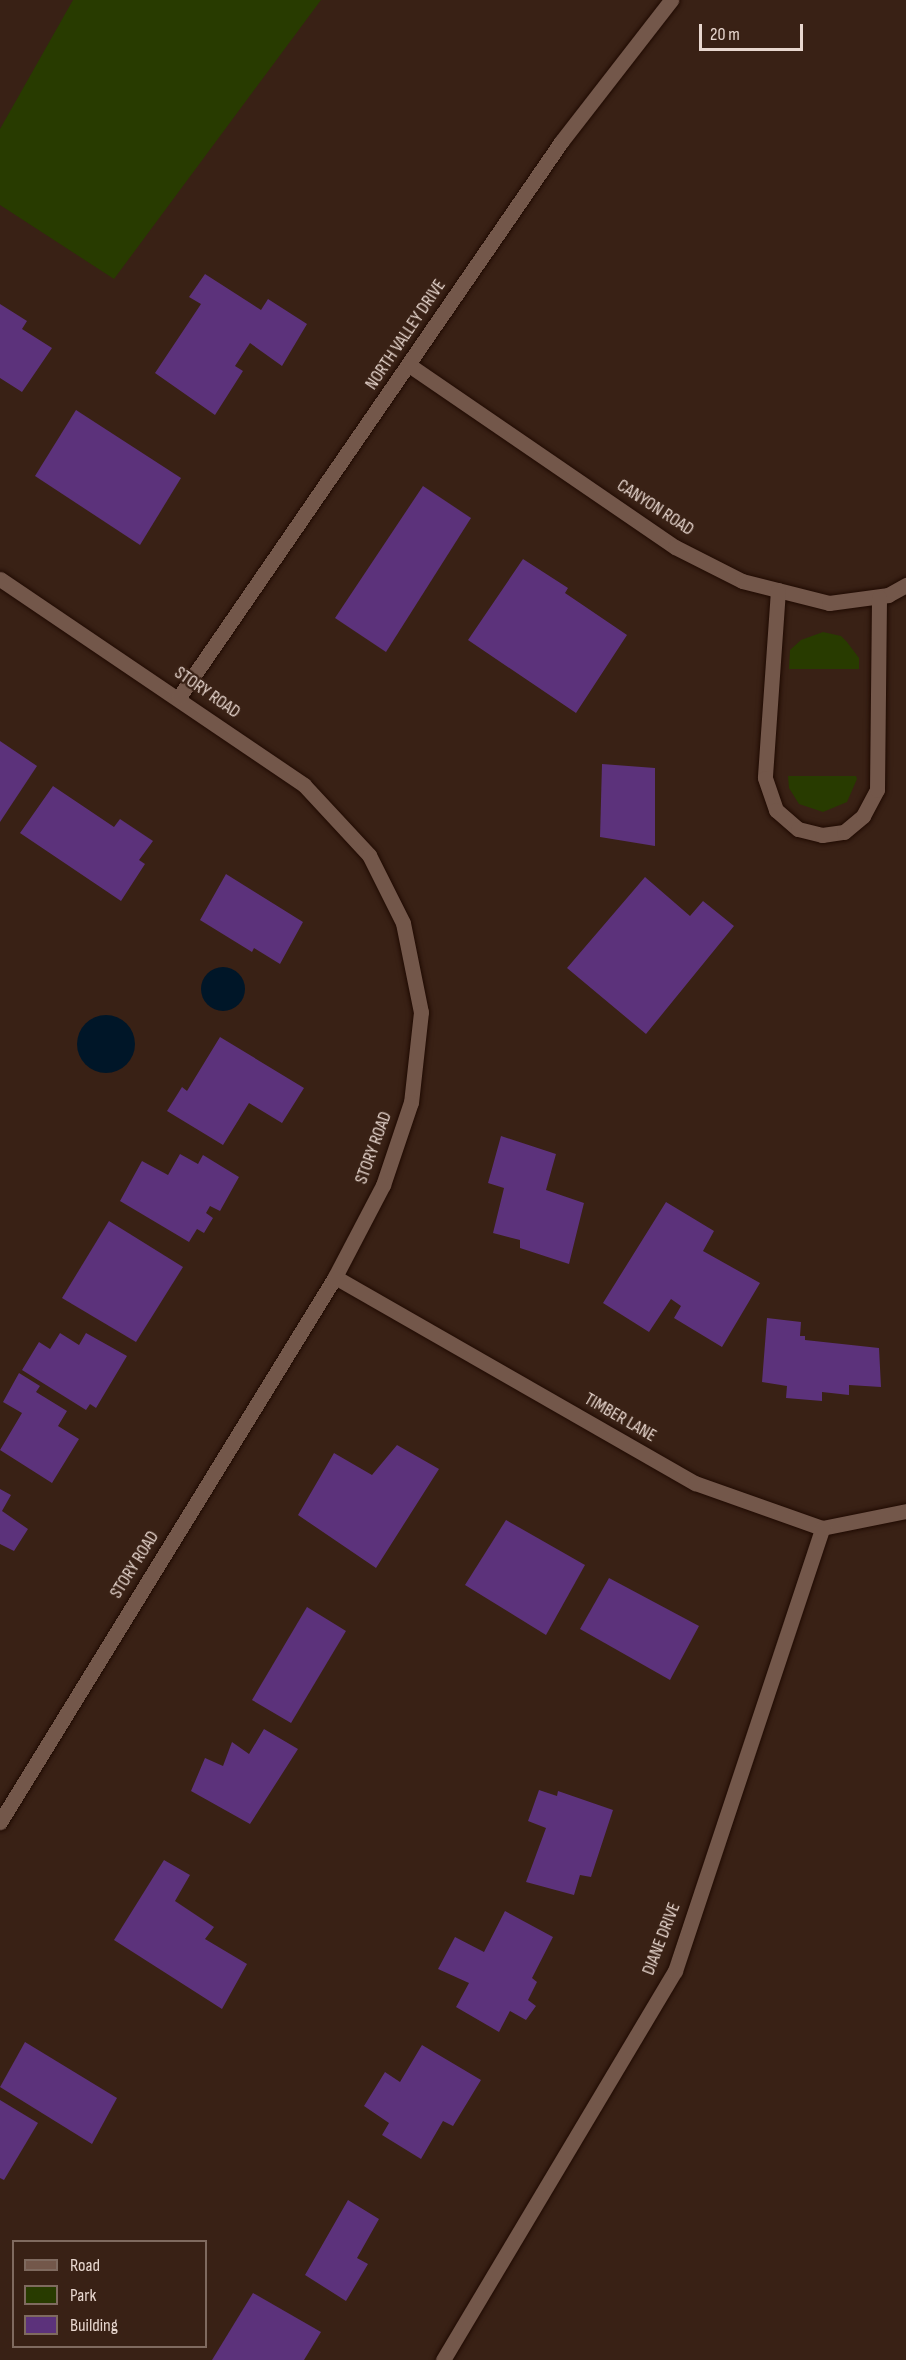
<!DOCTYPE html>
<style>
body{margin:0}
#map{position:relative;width:906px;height:2360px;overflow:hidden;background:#392115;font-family:"Sofia Sans Condensed",sans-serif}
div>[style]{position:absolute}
.green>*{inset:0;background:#283b00}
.water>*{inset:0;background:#001628}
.round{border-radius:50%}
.building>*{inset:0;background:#5c327b}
.roads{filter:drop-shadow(0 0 2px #1f0a02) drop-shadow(0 0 2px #1f0a02)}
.minor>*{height:15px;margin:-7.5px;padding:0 7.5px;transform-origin:7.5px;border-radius:7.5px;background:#73574a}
span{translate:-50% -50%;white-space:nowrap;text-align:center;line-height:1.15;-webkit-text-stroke:4.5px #392115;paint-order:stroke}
.street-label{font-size:18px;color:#e8d7cf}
.legend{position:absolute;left:12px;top:2240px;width:195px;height:108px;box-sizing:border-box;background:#392115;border:2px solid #7f6a5f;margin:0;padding:8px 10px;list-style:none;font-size:18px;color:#e8d7cf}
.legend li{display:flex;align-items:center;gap:12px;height:30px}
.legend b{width:30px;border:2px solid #7f6a5f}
.scale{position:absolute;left:699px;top:24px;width:104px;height:27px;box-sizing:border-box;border:3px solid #e8d7cf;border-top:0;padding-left:8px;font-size:18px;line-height:21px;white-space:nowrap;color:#e8d7cf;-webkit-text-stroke:4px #392115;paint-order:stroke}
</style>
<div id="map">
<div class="green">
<div style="clip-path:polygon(73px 0,321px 0,114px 279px,0 205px,0 129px)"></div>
<div style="clip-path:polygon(823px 632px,841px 636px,847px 642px,859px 658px,859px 669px,789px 669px,790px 650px,801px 640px)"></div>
<div style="clip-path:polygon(788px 776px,856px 776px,857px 779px,847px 802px,823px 812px,799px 804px,789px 788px)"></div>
</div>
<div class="water">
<div class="round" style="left:201px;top:967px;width:44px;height:44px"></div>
<div class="round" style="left:77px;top:1015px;width:58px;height:58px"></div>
</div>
<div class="building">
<div style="clip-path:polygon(205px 274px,261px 310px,268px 299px,307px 324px,282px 366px,250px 343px,235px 366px,243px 371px,215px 415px,155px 373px,201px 304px,189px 297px)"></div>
<div style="clip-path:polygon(0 304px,27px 321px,22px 329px,52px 348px,22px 392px,0 378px)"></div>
<div style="clip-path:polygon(76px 410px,181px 478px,140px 545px,35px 476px)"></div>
<div style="clip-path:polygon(423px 486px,471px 518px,386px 652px,335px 618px)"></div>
<div style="clip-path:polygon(523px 559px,568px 588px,565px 593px,627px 635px,576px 713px,468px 640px)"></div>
<div style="clip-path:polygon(0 741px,37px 766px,0 822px)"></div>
<div style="clip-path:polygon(602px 764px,655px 768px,655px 846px,600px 837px)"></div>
<div style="clip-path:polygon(53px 786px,114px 827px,120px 819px,153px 841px,139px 860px,145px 864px,121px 901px,20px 833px)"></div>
<div style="clip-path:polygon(226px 874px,303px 922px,280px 964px,254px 948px,252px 952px,200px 920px)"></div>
<div style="clip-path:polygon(645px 877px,690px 916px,703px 901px,734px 926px,646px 1034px,567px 968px)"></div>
<div style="clip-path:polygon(220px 1037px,304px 1088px,282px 1123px,249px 1103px,223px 1145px,167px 1111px,182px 1087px,187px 1091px)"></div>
<div style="clip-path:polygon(501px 1136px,556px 1154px,546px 1190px,584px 1203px,569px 1264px,520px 1248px,520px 1240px,493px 1233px,504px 1188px,488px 1183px)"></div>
<div style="clip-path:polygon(180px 1154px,198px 1164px,203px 1155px,239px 1177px,220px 1211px,210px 1206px,206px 1213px,213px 1218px,204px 1233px,197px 1229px,189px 1242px,120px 1201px,142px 1161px,168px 1175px)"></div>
<div style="clip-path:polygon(666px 1202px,714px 1231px,703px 1251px,760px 1283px,722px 1347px,674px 1318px,681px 1306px,671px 1299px,649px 1332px,603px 1303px)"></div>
<div style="clip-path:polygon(109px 1221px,183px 1267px,136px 1342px,62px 1298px)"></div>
<div style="clip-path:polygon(767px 1318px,801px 1322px,800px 1336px,805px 1336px,805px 1340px,879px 1348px,881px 1387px,849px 1385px,849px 1395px,822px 1392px,822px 1401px,786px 1398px,787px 1386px,762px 1382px)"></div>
<div style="clip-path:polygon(60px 1333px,79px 1345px,86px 1333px,127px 1356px,96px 1408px,90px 1404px,86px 1410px,22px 1370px,39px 1342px,50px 1349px)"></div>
<div style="clip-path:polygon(19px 1373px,40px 1386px,36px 1392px,67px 1411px,58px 1426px,79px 1439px,52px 1483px,0 1450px,22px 1413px,3px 1402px)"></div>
<div style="clip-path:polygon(397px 1445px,439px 1469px,376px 1568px,298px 1515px,334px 1453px,372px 1475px)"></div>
<div style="clip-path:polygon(0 1489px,11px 1495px,2px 1511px,28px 1529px,14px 1551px,0 1544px)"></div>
<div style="clip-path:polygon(506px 1520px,585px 1565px,546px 1635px,465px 1585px)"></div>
<div style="clip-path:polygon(609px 1578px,699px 1626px,670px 1680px,580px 1629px)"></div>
<div style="clip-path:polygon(307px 1607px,346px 1631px,291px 1723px,252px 1700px)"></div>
<div style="clip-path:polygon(264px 1729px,298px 1749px,250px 1824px,191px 1791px,205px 1758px,223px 1766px,232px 1742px,249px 1754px)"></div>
<div style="clip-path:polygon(539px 1790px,557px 1796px,558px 1791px,613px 1810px,591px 1877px,580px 1875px,574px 1895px,526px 1882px,546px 1828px,528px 1821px)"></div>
<div style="clip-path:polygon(164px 1860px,190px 1875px,175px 1901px,214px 1927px,205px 1939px,247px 1964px,222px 2009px,114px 1940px)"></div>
<div style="clip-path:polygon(505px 1911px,553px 1937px,532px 1978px,537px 1982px,528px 2000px,536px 2006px,526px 2020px,510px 2011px,499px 2032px,456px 2007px,469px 1983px,438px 1969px,455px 1937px,484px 1952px)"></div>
<div style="clip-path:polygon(25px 2042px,117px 2098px,92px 2144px,0 2087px)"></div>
<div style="clip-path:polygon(422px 2045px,481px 2080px,453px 2126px,443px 2121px,421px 2159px,382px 2135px,389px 2123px,364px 2106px,385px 2072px,400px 2082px)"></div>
<div style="clip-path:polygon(0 2100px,38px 2123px,4px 2180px,0 2178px)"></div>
<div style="clip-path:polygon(348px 2200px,379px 2219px,357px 2258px,368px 2264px,346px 2301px,305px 2275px)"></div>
<div style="clip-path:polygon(253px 2293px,321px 2332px,304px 2360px,212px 2360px)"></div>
</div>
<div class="roads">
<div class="minor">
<div style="left:409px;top:365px;width:322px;rotate:34.4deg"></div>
<div style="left:675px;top:547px;width:75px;rotate:26.9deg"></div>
<div style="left:742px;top:581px;width:90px;rotate:14.2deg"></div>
<div style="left:829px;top:603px;width:60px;rotate:-7.7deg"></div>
<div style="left:888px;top:595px;width:21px;rotate:-29deg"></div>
<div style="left:0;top:579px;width:367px;rotate:34.1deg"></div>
<div style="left:304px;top:785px;width:96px;rotate:47.1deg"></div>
<div style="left:369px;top:855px;width:76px;rotate:63.4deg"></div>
<div style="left:403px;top:923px;width:91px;rotate:78.6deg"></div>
<div style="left:421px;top:1012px;width:91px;rotate:96.3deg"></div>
<div style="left:411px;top:1102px;width:88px;rotate:108.6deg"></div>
<div style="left:383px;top:1185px;width:104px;rotate:117.6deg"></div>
<div style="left:335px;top:1277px;width:640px;rotate:121.58deg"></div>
<div style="left:778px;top:590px;width:188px;rotate:94deg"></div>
<div style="left:765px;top:778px;width:34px;rotate:71deg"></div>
<div style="left:776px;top:810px;width:29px;rotate:41deg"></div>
<div style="left:798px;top:829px;width:25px;rotate:14deg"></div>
<div style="left:822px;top:835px;width:22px;rotate:-8deg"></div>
<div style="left:844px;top:832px;width:25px;rotate:-40deg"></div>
<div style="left:863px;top:816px;width:30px;rotate:-62deg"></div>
<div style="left:877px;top:790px;width:193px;rotate:-89.4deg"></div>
<div style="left:179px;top:697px;width:674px;rotate:-55.46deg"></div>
<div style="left:561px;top:142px;width:180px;rotate:-52.2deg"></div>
<div style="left:335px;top:1277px;width:415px;rotate:29.8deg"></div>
<div style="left:695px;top:1483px;width:135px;rotate:19.5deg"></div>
<div style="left:822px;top:1528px;width:86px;rotate:-11.4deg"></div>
<div style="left:443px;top:2360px;width:453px;rotate:-59.2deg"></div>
<div style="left:675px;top:1971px;width:467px;rotate:-71.6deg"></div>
</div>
</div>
<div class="street-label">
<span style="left:406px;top:335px;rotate:-56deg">NORTH VALLEY DRIVE</span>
<span style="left:655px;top:508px;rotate:33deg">CANYON ROAD</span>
<span style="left:207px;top:693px;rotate:35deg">STORY ROAD</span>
<span style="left:374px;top:1148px;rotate:-70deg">STORY ROAD</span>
<span style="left:620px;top:1418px;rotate:30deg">TIMBER LANE</span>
<span style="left:135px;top:1565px;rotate:-58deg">STORY ROAD</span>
<span style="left:662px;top:1939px;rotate:-69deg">DIANE DRIVE</span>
</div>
<ul class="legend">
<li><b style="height:8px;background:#73574a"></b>Road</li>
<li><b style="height:16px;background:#283b00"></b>Park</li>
<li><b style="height:16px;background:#5c327b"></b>Building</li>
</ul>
<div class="scale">20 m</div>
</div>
